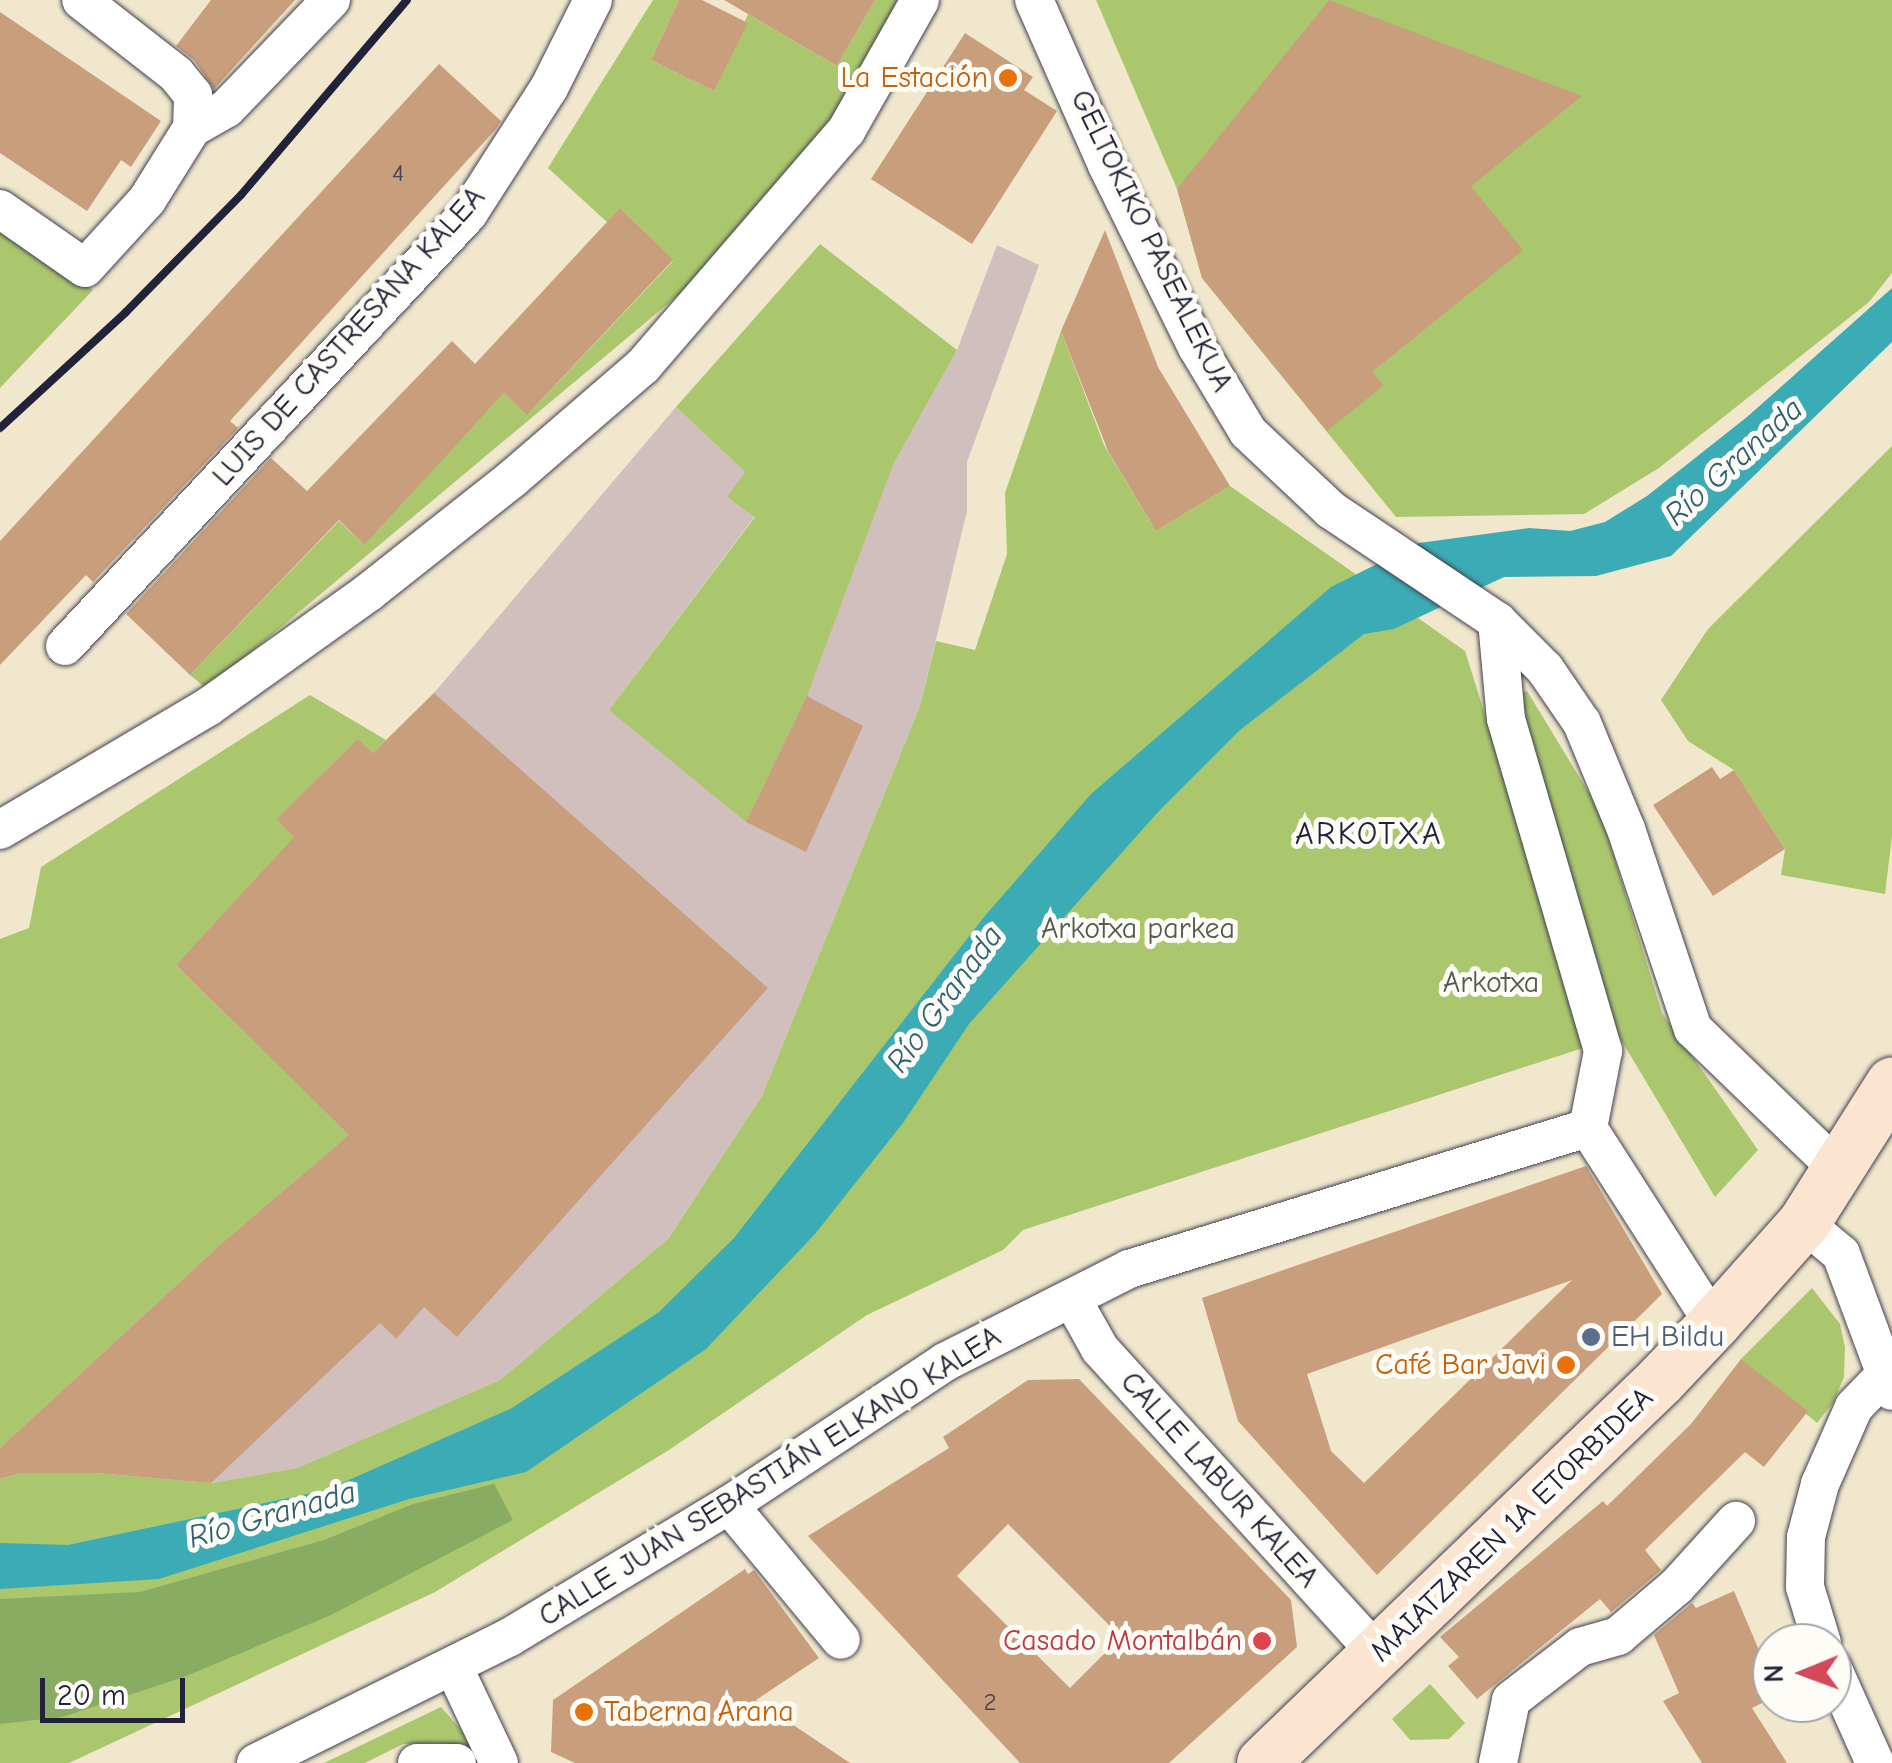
<!DOCTYPE html>
<meta charset="utf-8">
<style>
body{margin:0}
#map{position:relative;width:1892px;height:1763px;overflow:hidden;background:#f1e7cd;font-family:"Comic Neue",sans-serif}
div>[style]{position:absolute}
.industrial>*{inset:0;background:#d1bfbd}
.green>*{inset:0;background:#abc76e}
.forest>*{inset:0;background:#88ac61}
.water>*{inset:0;background:#3bacb5}
.building>*{inset:0;background:#c99e7d}
.roads{filter:drop-shadow(0 0 2px #414051) drop-shadow(0 0 2px #414051)}
.street>*{height:38px;margin:-19px;padding:0 19px;transform-origin:19px;border-radius:19px;background:#fff}
.secondary>*{height:52px;margin:-26px;padding:0 26px;transform-origin:26px;border-radius:26px;background:#fce5d0}
.rail>*{height:8px;margin:-4px;padding:0 4px;transform-origin:4px;border-radius:4px;background:#22223b}
.dots>*{width:28px;height:28px;translate:-50% -50%;box-sizing:border-box;border:5px solid #fdfcf7;border-radius:50%}
span{translate:-50% -50%;white-space:nowrap;text-align:center;line-height:1.15;-webkit-text-stroke:10px #fdfcf7;paint-order:stroke}
.number-label{font-size:25px;color:#4c414c}
.number-label span{-webkit-text-stroke-width:0}
.food-label{font-size:30px;color:#c56008}
.right{translate:-100% -50%;text-align:right}
.left{translate:0 -50%;text-align:left}
.street-label{font-size:30px;color:#22223b}
.park-label{font-size:30px;color:#525c4d}
.service-label{font-size:30px;color:#4e5e75}
.health-label{font-size:30px;color:#be3a42}
.water-label{font-size:32px;color:#2d6072;font-style:italic}
.neighbourhood-label{font-size:32px;color:#22223b;letter-spacing:2.5px}
.north{position:absolute;left:1752px;top:1623px;width:100px;height:100px;box-sizing:border-box;background:#fdfcf7;border:2px solid #a5a5ac;border-radius:50%;rotate:269deg;font-size:28px;font-weight:700;line-height:40px;text-align:center;color:#22223b}
.north::after{content:'';display:block;margin:auto;width:35px;height:45px;background:#d1495b;clip-path:polygon(50% 0,100% 100%,50% 72%,0 100%)}
.scale{position:absolute;left:40px;top:1678px;width:145px;height:45px;box-sizing:border-box;border:5px solid #22223b;border-top:0;padding-left:12px;font-size:30px;line-height:35px;white-space:nowrap;color:#22223b;-webkit-text-stroke:8px #fdfcf7;paint-order:stroke}
</style>
<div id="map">
<div class="industrial">
<div style="clip-path:polygon(997px 245px,1039px 265px,967px 462px,967px 511px,920px 706px,762px 1096px,668px 1239px,500px 1380px,297px 1468px,211px 1483px,97px 1473px,0 1448px,221px 1244px,348px 1135px,176px 965px,358px 739px,373px 753px,434px 693px,676px 407px,745px 472px,755px 516px,609px 710px,893px 465px,957px 350px)"></div>
</div>
<div class="green">
<div style="clip-path:polygon(653px 0,679px 0,651px 60px,714px 91px,748px 14px,837px 66px,875px 0,899px 0,832px 123px,706px 272px,207px 689px,190px 675px,339px 521px,363px 544px,504px 393px,528px 414px,673px 261px,621px 209px,608px 223px,548px 168px)"></div>
<div style="clip-path:polygon(1096px 0,1892px 0,1892px 273px,1869px 302px,1659px 468px,1584px 514px,1396px 517px,1202px 278px,1177px 189px)"></div>
<div style="clip-path:polygon(0 227px,93px 290px,0 388px)"></div>
<div style="clip-path:polygon(820px 244px,957px 350px,893px 465px,807px 696px,746px 822px,609px 710px,755px 517px,727px 497px,745px 472px,676px 407px)"></div>
<div style="clip-path:polygon(1061px 331px,1104px 445px,1156px 531px,1230px 486px,1465px 651px,1589px 1046px,1023px 1230px,1003px 1250px,867px 1315px,669px 1450px,435px 1592px,69px 1763px,0 1763px,0 1479px,22px 1473px,97px 1473px,211px 1483px,297px 1468px,500px 1380px,668px 1239px,762px 1096px,920px 706px,936px 641px,975px 650px,1007px 554px,1005px 493px)"></div>
<div style="clip-path:polygon(1892px 446px,1892px 836px,1885px 894px,1781px 875px,1785px 849px,1734px 770px,1688px 741px,1661px 700px,1708px 629px)"></div>
<div style="clip-path:polygon(1527px 691px,1600px 811px,1662px 1013px,1758px 1150px,1715px 1197px,1611px 1023px,1512px 698px)"></div>
<div style="clip-path:polygon(310px 695px,386px 740px,373px 753px,358px 740px,295px 837px,176px 965px,349px 1135px,221px 1244px,0 1448px,0 939px,29px 928px,41px 867px)"></div>
<div style="clip-path:polygon(1812px 1288px,1840px 1324px,1845px 1347px,1844px 1377px,1833px 1403px,1817px 1423px,1741px 1359px)"></div>
<div style="clip-path:polygon(1430px 1684px,1465px 1723px,1449px 1739px,1410px 1740px,1392px 1719px)"></div>
<div style="clip-path:polygon(441px 1707px,478px 1749px,438px 1743px,403px 1744px,365px 1763px,324px 1763px)"></div>
</div>
<div class="forest">
<div style="clip-path:polygon(494px 1484px,513px 1520px,331px 1615px,184px 1677px,62px 1717px,0 1724px,0 1599px,140px 1592px,324px 1540px,413px 1504px)"></div>
</div>
<div class="water">
<div style="clip-path:polygon(1892px 288px,1892px 342px,1671px 556px,1596px 576px,1504px 577px,1394px 629px,1364px 634px,1240px 730px,1159px 811px,969px 1024px,903px 1123px,815px 1234px,706px 1349px,526px 1472px,409px 1499px,159px 1579px,0 1589px,0 1543px,68px 1545px,326px 1490px,512px 1408px,659px 1312px,734px 1238px,984px 917px,1091px 794px,1331px 587px,1419px 543px,1529px 528px,1570px 531px,1605px 522px,1647px 496px,1747px 417px)"></div>
</div>
<div class="building">
<div style="clip-path:polygon(211px 0,295px 0,214px 89px,194px 60px,176px 46px)"></div>
<div style="clip-path:polygon(679px 0,702px 0,748px 23px,714px 91px,651px 60px)"></div>
<div style="clip-path:polygon(724px 0,875px 0,837px 66px)"></div>
<div style="clip-path:polygon(1329px 0,1582px 96px,1471px 186px,1523px 250px,1372px 372px,1384px 385px,1327px 431px,1202px 278px,1177px 189px)"></div>
<div style="clip-path:polygon(0 12px,161px 121px,131px 167px,121px 160px,87px 211px,0 153px)"></div>
<div style="clip-path:polygon(965px 33px,1033px 77px,1024px 90px,1057px 111px,972px 244px,871px 179px)"></div>
<div style="clip-path:polygon(439px 64px,501px 121px,495px 130px,230px 421px,238px 428px,93px 582px,86px 575px,0 665px,0 541px)"></div>
<div style="clip-path:polygon(620px 208px,673px 260px,527px 415px,504px 393px,364px 545px,339px 520px,190px 675px,126px 614px,271px 458px,307px 491px,452px 341px,475px 364px)"></div>
<div style="clip-path:polygon(1105px 230px,1158px 367px,1230px 486px,1156px 531px,1108px 451px,1061px 331px)"></div>
<div style="clip-path:polygon(434px 693px,768px 988px,457px 1337px,424px 1307px,396px 1339px,380px 1323px,211px 1483px,97px 1473px,22px 1473px,0 1479px,0 1448px,221px 1244px,349px 1135px,176px 965px,294px 837px,277px 819px,358px 739px,373px 753px)"></div>
<div style="clip-path:polygon(807px 696px,863px 726px,806px 852px,746px 822px)"></div>
<div style="clip-path:polygon(1712px 767px,1720px 779px,1734px 770px,1785px 849px,1713px 896px,1653px 805px)"></div>
<div style="clip-path:polygon(evenodd,1586px 1166px,1662px 1294px,1377px 1575px,1238px 1421px,1202px 1298px,1586px 1166px,1572px 1280px,1364px 1483px,1331px 1451px,1307px 1374px,1572px 1280px)"></div>
<div style="clip-path:polygon(1741px 1359px,1808px 1411px,1764px 1467px,1745px 1452px,1645px 1550px,1661px 1570px,1611px 1612px,1600px 1599px,1477px 1699px,1448px 1666px,1459px 1657px,1440px 1637px,1603px 1501px,1607px 1506px,1691px 1424px)"></div>
<div style="clip-path:polygon(evenodd,1079px 1379px,1291px 1600px,1297px 1647px,1169px 1763px,1020px 1763px,808px 1536px,949px 1448px,943px 1437px,1028px 1380px,1079px 1379px,1008px 1524px,1121px 1637px,1070px 1688px,957px 1576px,1008px 1524px)"></div>
<div style="clip-path:polygon(745px 1569px,748px 1574px,754px 1570px,819px 1658px,756px 1700px,850px 1763px,575px 1763px,551px 1752px,553px 1700px)"></div>
<div style="clip-path:polygon(1734px 1591px,1761px 1655px,1772px 1650px,1772px 1698px,1752px 1708px,1787px 1763px,1702px 1763px,1663px 1701px,1679px 1693px,1654px 1635px,1692px 1603px,1696px 1608px)"></div>
</div>
<div class="roads">
<div class="street">
<div style="left:1034px;top:0;width:180px;rotate:66.1deg"></div>
<div style="left:1107px;top:165px;width:203px;rotate:63.7deg"></div>
<div style="left:1197px;top:347px;width:99px;rotate:59deg"></div>
<div style="left:1248px;top:432px;width:114px;rotate:43.2deg"></div>
<div style="left:1331px;top:510px;width:200px;rotate:33.8deg"></div>
<div style="left:1497px;top:621px;width:68px;rotate:45deg"></div>
<div style="left:1545px;top:669px;width:65px;rotate:55.6deg"></div>
<div style="left:1582px;top:723px;width:115px;rotate:67.5deg"></div>
<div style="left:1626px;top:829px;width:211px;rotate:71.5deg"></div>
<div style="left:1693px;top:1029px;width:203px;rotate:44deg"></div>
<div style="left:192px;top:128px;width:40px;rotate:-29.7deg"></div>
<div style="left:227px;top:108px;width:150px;rotate:-46.1deg"></div>
<div style="left:0;top:209px;width:103px;rotate:34.8deg"></div>
<div style="left:85px;top:268px;width:92px;rotate:-47.6deg"></div>
<div style="left:147px;top:200px;width:85px;rotate:-58deg"></div>
<div style="left:192px;top:128px;width:33px;rotate:-88deg"></div>
<div style="left:193px;top:95px;width:27px;rotate:-129deg"></div>
<div style="left:176px;top:74px;width:120px;rotate:-142.1deg"></div>
<div style="left:1497px;top:621px;width:98px;rotate:84.8deg"></div>
<div style="left:1506px;top:719px;width:346px;rotate:73.7deg"></div>
<div style="left:1603px;top:1051px;width:78px;rotate:101deg"></div>
<div style="left:65px;top:646px;width:591px;rotate:-46.99deg"></div>
<div style="left:468px;top:214px;width:150px;rotate:-57.3deg"></div>
<div style="left:549px;top:88px;width:98px;rotate:-63.4deg"></div>
<div style="left:0;top:830px;width:242px;rotate:-30.6deg"></div>
<div style="left:208px;top:707px;width:198px;rotate:-35.5deg"></div>
<div style="left:369px;top:592px;width:182px;rotate:-38.3deg"></div>
<div style="left:512px;top:479px;width:173px;rotate:-40.8deg"></div>
<div style="left:643px;top:366px;width:311px;rotate:-49.2deg"></div>
<div style="left:846px;top:131px;width:150px;rotate:-60.5deg"></div>
<div style="left:1804px;top:1223px;width:48px;rotate:40deg"></div>
<div style="left:1841px;top:1254px;width:146px;rotate:69.6deg"></div>
<div style="left:1072px;top:1299px;width:57px;rotate:60.8deg"></div>
<div style="left:1100px;top:1349px;width:413px;rotate:47.7deg"></div>
<div style="left:729px;top:1505px;width:175px;rotate:50.3deg"></div>
<div style="left:1822px;top:1643px;width:59px;rotate:-106.9deg"></div>
<div style="left:1805px;top:1587px;width:50px;rotate:-88.9deg"></div>
<div style="left:1806px;top:1537px;width:55px;rotate:-75.2deg"></div>
<div style="left:1820px;top:1484px;width:84px;rotate:-66.2deg"></div>
<div style="left:1854px;top:1407px;width:42px;rotate:-46deg"></div>
<div style="left:1832px;top:1667px;width:105px;rotate:65.9deg"></div>
<div style="left:454px;top:1668px;width:105px;rotate:64.7deg"></div>
<div style="left:256px;top:1763px;width:284px;rotate:-26.4deg"></div>
<div style="left:510px;top:1637px;width:256px;rotate:-31.1deg"></div>
<div style="left:729px;top:1505px;width:259px;rotate:-33.5deg"></div>
<div style="left:945px;top:1362px;width:206px;rotate:-26.8deg"></div>
<div style="left:1129px;top:1269px;width:480px;rotate:-17.1deg"></div>
<div style="left:1588px;top:1128px;width:233px;rotate:57.3deg"></div>
<div style="left:417px;top:1763px;width:40px"></div>
<div style="left:1498px;top:1763px;width:64px;rotate:-78.3deg"></div>
<div style="left:1511px;top:1700px;width:87px;rotate:-37.5deg"></div>
<div style="left:1580px;top:1647px;width:40px;rotate:-16deg"></div>
<div style="left:1618px;top:1636px;width:77px;rotate:-40.3deg"></div>
<div style="left:1677px;top:1586px;width:88px;rotate:-47.8deg"></div>
</div>
<div class="secondary">
<div style="left:1263px;top:1763px;width:551px;rotate:-43.9deg"></div>
<div style="left:1660px;top:1381px;width:79px;rotate:-46.5deg"></div>
<div style="left:1714px;top:1324px;width:135px;rotate:-48.3deg"></div>
<div style="left:1804px;top:1223px;width:165px;rotate:-57.7deg"></div>
</div>
</div>
<div class="rail">
<div style="left:0;top:428px;width:170px;rotate:-42.6deg"></div>
<div style="left:125px;top:313px;width:165px;rotate:-45.5deg"></div>
<div style="left:241px;top:195px;width:256px;rotate:-49.6deg"></div>
</div>
<div class="dots">
<div style="left:1008px;top:78px;background:#e8710a"></div>
<div style="left:1591px;top:1337px;background:#5c6f8a"></div>
<div style="left:1566px;top:1365px;background:#e8710a"></div>
<div style="left:1262px;top:1641px;background:#e0444e"></div>
<div style="left:584px;top:1712px;background:#e8710a"></div>
</div>
<div class="number-label">
<span style="left:398px;top:173px">4</span>
<span style="left:990px;top:1702px">2</span>
</div>
<div class="food-label">
<span class="right" style="left:988px;top:78px">La Estación</span>
<span class="right" style="left:1546px;top:1365px">Café Bar Javi</span>
<span class="left" style="left:604px;top:1712px">Taberna Arana</span>
</div>
<div class="street-label">
<span style="left:1151px;top:241px;rotate:64deg">GELTOKIKO PASEALEKUA</span>
<span style="left:349px;top:337px;rotate:-48deg">LUIS DE CASTRESANA KALEA</span>
<span style="left:770px;top:1477px;rotate:-32deg">CALLE JUAN SEBASTIÁN ELKANO KALEA</span>
<span style="left:1219px;top:1480px;rotate:48deg">CALLE LABUR KALEA</span>
<span style="left:1512px;top:1525px;rotate:-44deg">MAIATZAREN 1A ETORBIDEA</span>
</div>
<div class="park-label">
<span style="left:1138px;top:929px">Arkotxa parkea</span>
<span style="left:1491px;top:983px">Arkotxa</span>
</div>
<div class="service-label">
<span class="left" style="left:1611px;top:1337px">EH Bildu</span>
</div>
<div class="health-label">
<span class="right" style="left:1242px;top:1641px">Casado Montalbán</span>
</div>
<div class="water-label">
<span style="left:1734px;top:462px;rotate:-42deg">Río Granada</span>
<span style="left:945px;top:999px;rotate:-54deg">Río Granada</span>
<span style="left:272px;top:1515px;rotate:-16deg">Río Granada</span>
</div>
<div class="neighbourhood-label">
<span style="left:1369px;top:834px">ARKOTXA</span>
</div>
<div class="north">N</div>
<div class="scale">20 m</div>
</div>
